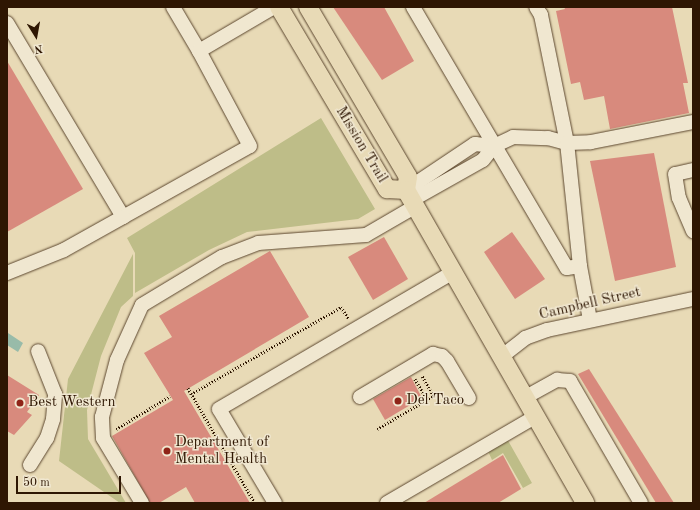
<!DOCTYPE html>
<style>
body{margin:0}
#map{position:relative;width:700px;height:510px;overflow:hidden;background:#e8dab6;font-family:"Old Standard TT",serif}
div>[style]{position:absolute}
.green>*{inset:0;background:#bebd88}
.water>*{inset:0;background:#98bba9}
.building>*{inset:0;background:#d88a7d}
.path>*{height:2.5px;margin-top:-1.25px;transform-origin:0;background:repeating-linear-gradient(90deg,#2e1602 0 1px,transparent 0 3px)}
.roads{filter:drop-shadow(0 0 1px #5c472f) drop-shadow(0 0 1px #5c472f)}
.minor>*{height:14px;margin:-7px;padding:0 7px;transform-origin:7px;border-radius:7px;background:#f0e7d0}
.major>*{height:18px;margin:-9px;padding:0 9px;transform-origin:9px;border-radius:9px;background:#e8dab6}
.dots>*{width:11px;height:11px;translate:-50% -50%;box-sizing:border-box;border:2px solid #f0e7d0;border-radius:50%}
span{translate:-50% -50%;white-space:nowrap;text-align:center;line-height:1.15;-webkit-text-stroke:3px #f0e7d0;paint-order:stroke}
.street-label{font-size:15px;color:#2e1602}
.poi-label{font-size:15px;color:#2e1602}
.left{translate:0 -50%;text-align:left}
.frame{position:absolute;inset:0;border:8px solid #2e1602;pointer-events:none}
.north{position:absolute;left:16px;top:16px;width:40px;height:40px;-webkit-text-stroke:3px #f0e7d0;paint-order:stroke;rotate:169deg;font-size:11px;font-weight:700;line-height:16px;text-align:center;color:#2e1602}
.north::after{content:'';display:block;margin:auto;width:14px;height:18px;background:#2e1602;clip-path:polygon(50% 0,100% 100%,50% 72%,0 100%)}
.scale{position:absolute;left:16px;top:476px;width:105px;height:18px;box-sizing:border-box;border:2px solid #2e1602;border-top:0;padding-left:5px;font-size:12px;line-height:14px;white-space:nowrap;color:#2e1602;-webkit-text-stroke:3px #f0e7d0;paint-order:stroke}
</style>
<div id="map">
<div class="green">
<div style="clip-path:polygon(321px 118px,375px 209px,358px 219px,247px 232px,209px 250px,135px 293px,135px 253px,127px 238px)"></div>
<div style="clip-path:polygon(133px 254px,133px 296px,121px 307px,101px 356px,87px 410px,88px 439px,126px 503px,120px 503px,59px 461px,68px 379px)"></div>
<div style="clip-path:polygon(506px 437px,532px 483px,523px 488px,503px 453px,492px 460px,487px 449px)"></div>
</div>
<div class="water">
<div style="clip-path:polygon(8px 333px,23px 343px,18px 352px,7px 345px)"></div>
</div>
<div class="building">
<div style="clip-path:polygon(333px 7px,384px 7px,414px 61px,382px 80px)"></div>
<div style="clip-path:polygon(564px 7px,672px 7px,688px 83px,683px 83px,689px 113px,610px 129px,604px 96px,584px 100px,580px 82px,571px 84px,556px 11px,565px 9px)"></div>
<div style="clip-path:polygon(7px 61px,83px 189px,7px 232px)"></div>
<div style="clip-path:polygon(654px 153px,676px 267px,615px 281px,590px 161px)"></div>
<div style="clip-path:polygon(512px 232px,545px 279px,515px 299px,484px 252px)"></div>
<div style="clip-path:polygon(384px 237px,408px 279px,373px 300px,348px 257px)"></div>
<div style="clip-path:polygon(270px 251px,309px 317px,184px 391px,250px 503px,195px 503px,186px 487px,159px 503px,150px 503px,112px 436px,173px 400px,144px 353px,172px 337px,159px 316px)"></div>
<div style="clip-path:polygon(589px 369px,674px 503px,656px 503px,578px 374px)"></div>
<div style="clip-path:polygon(7px 375px,39px 395px,27px 412px,32px 415px,14px 435px,7px 431px)"></div>
<div style="clip-path:polygon(411px 377px,422px 398px,385px 420px,373px 399px)"></div>
<div style="clip-path:polygon(503px 455px,521px 489px,498px 503px,424px 503px)"></div>
</div>
<div class="path">
<div style="left:415px;top:379px;width:23px;rotate:59deg"></div>
<div style="left:188px;top:388px;width:133px;rotate:59.8deg"></div>
<div style="left:191px;top:394px;width:173px;rotate:-30.1deg"></div>
<div style="left:341px;top:307px;width:14px;rotate:56deg"></div>
<div style="left:116px;top:429px;width:63px;rotate:-31.4deg"></div>
<div style="left:377px;top:429px;width:65px;rotate:-30.5deg"></div>
<div style="left:433px;top:396px;width:23px;rotate:-119deg"></div>
</div>
<div class="roads">
<div class="minor">
<div style="left:173px;top:7px;width:51px;rotate:59.4deg"></div>
<div style="left:413px;top:7px;width:303px;rotate:59.5deg"></div>
<div style="left:567px;top:268px;width:13px;rotate:-9deg"></div>
<div style="left:7px;top:23px;width:226px;rotate:59.1deg"></div>
<div style="left:123px;top:217px;width:145px;rotate:-29.2deg"></div>
<div style="left:250px;top:146px;width:108px;rotate:-118.2deg"></div>
<div style="left:199px;top:51px;width:87px;rotate:-30.4deg"></div>
<div style="left:693px;top:170px;width:18px;rotate:167deg"></div>
<div style="left:675px;top:174px;width:24px;rotate:81deg"></div>
<div style="left:679px;top:198px;width:36px;rotate:67deg"></div>
<div style="left:406px;top:190px;width:83px;rotate:-33.7deg"></div>
<div style="left:475px;top:144px;width:19px;rotate:6deg"></div>
<div style="left:412px;top:200px;width:81px;rotate:-29.4deg"></div>
<div style="left:483px;top:160px;width:18px;rotate:-52deg"></div>
<div style="left:494px;top:146px;width:21px;rotate:-25deg"></div>
<div style="left:513px;top:137px;width:35px;rotate:2deg"></div>
<div style="left:548px;top:138px;width:20px;rotate:15deg"></div>
<div style="left:567px;top:143px;width:131px;rotate:-101.5deg"></div>
<div style="left:541px;top:15px;width:9px;rotate:-122deg"></div>
<div style="left:7px;top:273px;width:61px;rotate:-22deg"></div>
<div style="left:64px;top:250px;width:68px;rotate:-29.2deg"></div>
<div style="left:590px;top:320px;width:55px;rotate:-100.5deg"></div>
<div style="left:580px;top:266px;width:124px;rotate:-96deg"></div>
<div style="left:567px;top:143px;width:24px;rotate:-2deg"></div>
<div style="left:591px;top:142px;width:104px;rotate:-11.1deg"></div>
<div style="left:501px;top:357px;width:31px;rotate:-38deg"></div>
<div style="left:525px;top:338px;width:23px;rotate:-20deg"></div>
<div style="left:547px;top:330px;width:149px;rotate:-12deg"></div>
<div style="left:360px;top:397px;width:85px;rotate:-30.5deg"></div>
<div style="left:433px;top:354px;width:9px;rotate:13deg"></div>
<div style="left:442px;top:356px;width:7px;rotate:45deg"></div>
<div style="left:447px;top:361px;width:43px;rotate:59.3deg"></div>
<div style="left:524px;top:398px;width:38px;rotate:-29deg"></div>
<div style="left:557px;top:380px;width:13px;rotate:4deg"></div>
<div style="left:570px;top:381px;width:141px;rotate:59.8deg"></div>
<div style="left:30px;top:465px;width:32px;rotate:-58deg"></div>
<div style="left:47px;top:438px;width:20px;rotate:-72deg"></div>
<div style="left:53px;top:419px;width:25px;rotate:-85deg"></div>
<div style="left:55px;top:394px;width:46px;rotate:-111.6deg"></div>
<div style="left:142px;top:503px;width:76px;rotate:-121deg"></div>
<div style="left:103px;top:438px;width:21px;rotate:-93deg"></div>
<div style="left:102px;top:417px;width:59px;rotate:-75.3deg"></div>
<div style="left:117px;top:360px;width:60px;rotate:-65.6deg"></div>
<div style="left:142px;top:305px;width:93px;rotate:-31deg"></div>
<div style="left:222px;top:257px;width:39px;rotate:-21deg"></div>
<div style="left:258px;top:243px;width:108px;rotate:-4.2deg"></div>
<div style="left:366px;top:235px;width:58px;rotate:-30.1deg"></div>
<div style="left:275px;top:503px;width:109px;rotate:-120.8deg"></div>
<div style="left:219px;top:409px;width:271px;rotate:-30.3deg"></div>
<div style="left:387px;top:503px;width:171px;rotate:-30.2deg"></div>
</div>
<div class="major">
<div style="left:279px;top:7px;width:212px;rotate:59.3deg"></div>
<div style="left:387px;top:189px;width:19px;rotate:3deg"></div>
<div style="left:308px;top:7px;width:197px;rotate:59.5deg"></div>
<div style="left:408px;top:177px;width:13px;rotate:99deg"></div>
<div style="left:406px;top:190px;width:361px;rotate:60.2deg"></div>
</div>
</div>
<div class="dots">
<div style="left:398px;top:401px;background:#8f2418"></div>
<div style="left:20px;top:403px;background:#8f2418"></div>
<div style="left:167px;top:451px;background:#8f2418"></div>
</div>
<div class="street-label">
<span style="left:361px;top:145px;rotate:59deg">Mission Trail</span>
<span style="left:590px;top:304px;rotate:-13deg">Campbell Street</span>
</div>
<div class="poi-label">
<span class="left" style="left:406px;top:401px">Del Taco</span>
<span class="left" style="left:28px;top:403px">Best Western</span>
<span class="left" style="left:175px;top:451px">Department of<br>Mental Health</span>
</div>
<div class="frame"></div>
<div class="north">N</div>
<div class="scale">50 m</div>
</div>
